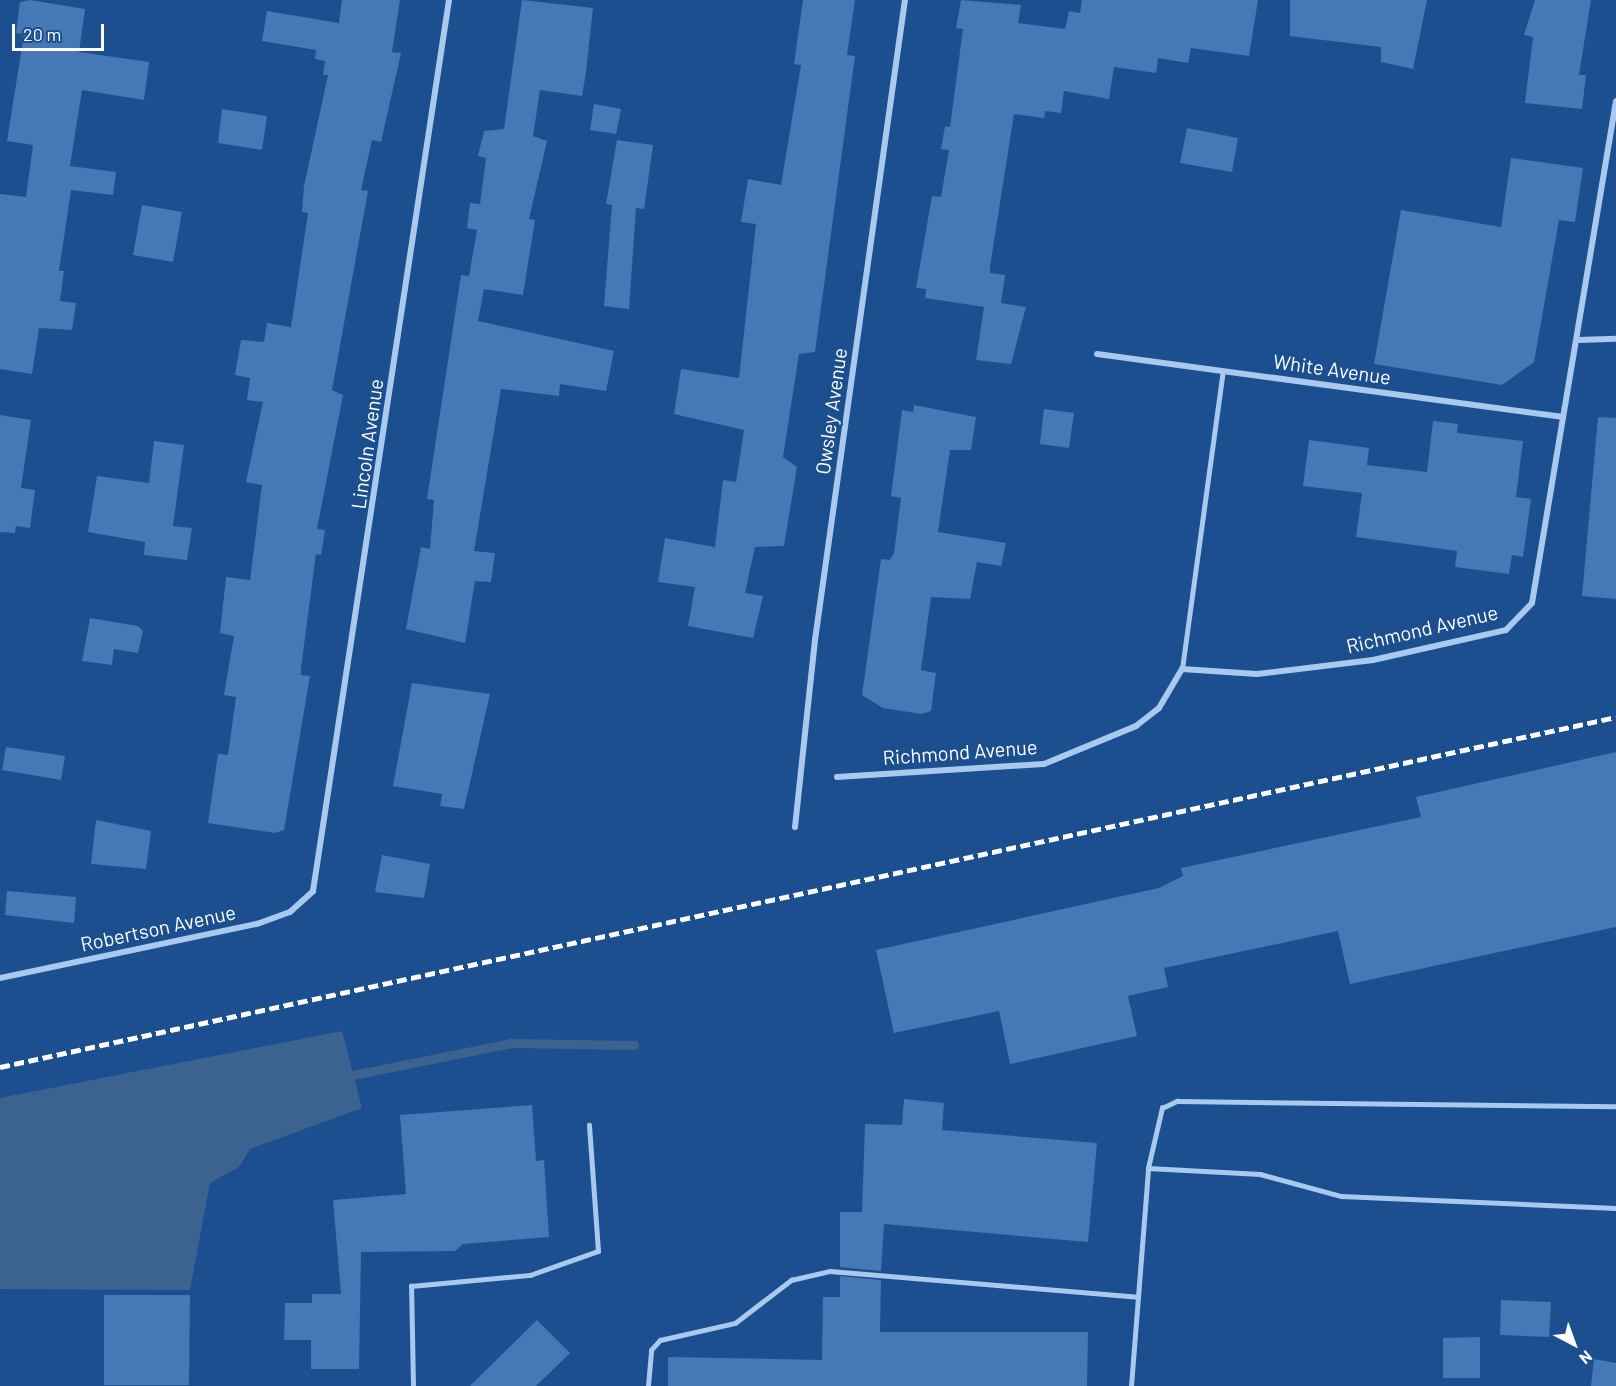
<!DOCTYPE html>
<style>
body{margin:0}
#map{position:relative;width:1616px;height:1386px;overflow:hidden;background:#1b4f8f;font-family:Barlow,sans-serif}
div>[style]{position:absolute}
.water>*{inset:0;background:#3c6290}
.stream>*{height:9px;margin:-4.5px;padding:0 4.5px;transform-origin:4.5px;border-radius:4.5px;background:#3c6290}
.building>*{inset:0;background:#4478b7}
.service>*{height:4.5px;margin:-2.25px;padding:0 2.25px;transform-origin:2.25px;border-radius:2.25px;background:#a9c9ee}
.minor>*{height:6px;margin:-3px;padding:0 3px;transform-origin:3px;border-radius:3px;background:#a9c9ee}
.rail>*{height:4.5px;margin-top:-2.25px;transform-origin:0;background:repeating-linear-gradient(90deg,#fff 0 10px,transparent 0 14.5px)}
span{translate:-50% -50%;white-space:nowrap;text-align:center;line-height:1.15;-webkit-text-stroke:4.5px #1b4f8f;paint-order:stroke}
.street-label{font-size:20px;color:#fff}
.north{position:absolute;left:1544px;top:1314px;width:60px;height:60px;-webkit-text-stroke:4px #1b4f8f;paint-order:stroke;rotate:139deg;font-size:16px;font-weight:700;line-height:24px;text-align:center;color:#fff}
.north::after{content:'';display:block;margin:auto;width:21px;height:27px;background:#fff;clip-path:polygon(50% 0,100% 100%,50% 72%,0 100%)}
.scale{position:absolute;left:12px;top:24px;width:92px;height:27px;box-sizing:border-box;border:3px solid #fff;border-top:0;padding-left:8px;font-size:18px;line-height:21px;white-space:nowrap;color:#fff;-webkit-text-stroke:4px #1b4f8f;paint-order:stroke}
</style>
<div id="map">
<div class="water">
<div style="clip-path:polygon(342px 1031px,362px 1108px,250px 1149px,239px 1167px,210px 1183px,190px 1290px,0 1289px,0 1098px)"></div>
</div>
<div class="stream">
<div style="left:343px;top:1077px;width:172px;rotate:-11.4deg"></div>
<div style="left:512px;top:1043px;width:122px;rotate:0.9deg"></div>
</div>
<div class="building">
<div style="clip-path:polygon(30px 0,85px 9px,79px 52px,149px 62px,144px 100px,82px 90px,70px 166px,116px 172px,113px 195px,71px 190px,59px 271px,64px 271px,60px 301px,76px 303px,72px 330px,39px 328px,32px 374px,0 369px,0 194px,26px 197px,33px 145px,7px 141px,24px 34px,16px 33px,20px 2px)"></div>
<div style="clip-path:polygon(342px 0,400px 0,392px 52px,401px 53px,381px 142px,372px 140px,361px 190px,368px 191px,332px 390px,343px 395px,317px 529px,325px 530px,321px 555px,316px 554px,301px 668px,301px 675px,310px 676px,284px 830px,275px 833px,208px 823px,218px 754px,228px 755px,236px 697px,224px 695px,234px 636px,220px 633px,226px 577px,250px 580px,262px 485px,246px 482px,263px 402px,247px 400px,250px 378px,235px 375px,241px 340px,264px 342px,267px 323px,291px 327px,308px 213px,302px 212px,304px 186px,328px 75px,323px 75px,325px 61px,315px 59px,316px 50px,262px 41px,267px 11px,339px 23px)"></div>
<div style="clip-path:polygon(522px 0,593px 8px,586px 72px,582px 96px,540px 90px,533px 136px,547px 141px,529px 219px,535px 220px,523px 295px,484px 289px,478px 321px,614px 351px,606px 391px,560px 384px,559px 396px,501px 389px,474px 551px,495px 553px,491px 582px,475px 581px,465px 643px,406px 629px,421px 547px,430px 549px,434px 500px,427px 499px,461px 275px,469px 276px,477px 230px,467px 228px,470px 203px,480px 204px,486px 158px,478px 156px,484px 131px,504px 129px)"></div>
<div style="clip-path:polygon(803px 0,855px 0,847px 55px,855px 56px,815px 352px,799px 354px,783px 457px,797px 467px,784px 546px,755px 547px,745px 593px,763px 596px,753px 638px,688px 626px,695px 587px,658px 582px,665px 538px,715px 547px,723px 480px,736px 482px,744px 430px,674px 414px,681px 369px,739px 378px,756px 224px,741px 222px,748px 179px,781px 185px,801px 65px,794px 64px)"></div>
<div style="clip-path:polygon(961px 0,1021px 5px,1018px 23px,1065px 29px,1069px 11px,1080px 13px,1082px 0,1258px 0,1249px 56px,1191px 48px,1188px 63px,1158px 58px,1156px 73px,1114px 67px,1109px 99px,1064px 91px,1061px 113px,1045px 111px,1044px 118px,1014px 114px,990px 267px,990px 273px,1005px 275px,1001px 303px,1026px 307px,1011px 364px,976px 360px,984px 307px,925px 298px,926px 289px,916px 288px,932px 196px,941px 197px,949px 150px,941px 149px,945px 126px,950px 127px,963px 29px,956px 28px)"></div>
<div style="clip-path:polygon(1290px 0,1427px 0,1413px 69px,1381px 62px,1381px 47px,1290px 36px)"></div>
<div style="clip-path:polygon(1535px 0,1591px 0,1579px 75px,1586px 75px,1582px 109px,1525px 103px,1533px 37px,1524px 35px)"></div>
<div style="clip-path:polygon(594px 104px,621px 109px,616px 134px,590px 130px)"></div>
<div style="clip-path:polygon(222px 109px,267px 116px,262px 150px,218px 143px)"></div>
<div style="clip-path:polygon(1187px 128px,1238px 138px,1232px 172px,1180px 163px)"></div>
<div style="clip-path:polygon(617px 140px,653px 145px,644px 209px,636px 208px,629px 309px,604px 306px,612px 205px,606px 204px)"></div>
<div style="clip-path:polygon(1511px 158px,1583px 168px,1575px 222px,1559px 220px,1534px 362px,1502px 385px,1374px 364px,1401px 210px,1501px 227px)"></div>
<div style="clip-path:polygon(142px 205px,182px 212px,173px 262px,133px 255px)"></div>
<div style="clip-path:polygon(914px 405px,976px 417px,971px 450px,950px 450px,938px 532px,1006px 543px,1001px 566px,977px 562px,970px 599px,931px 597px,921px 670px,936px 673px,931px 711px,921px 714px,883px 708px,862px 695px,881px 559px,890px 560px,894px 553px,901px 498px,891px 496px,902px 410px,913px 412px)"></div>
<div style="clip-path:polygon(1044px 409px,1074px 413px,1069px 448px,1040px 444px)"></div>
<div style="clip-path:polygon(0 415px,31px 420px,21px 488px,35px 490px,30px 528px,16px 526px,15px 533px,0 532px)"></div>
<div style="clip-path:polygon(1598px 417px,1616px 418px,1616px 599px,1582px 596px)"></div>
<div style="clip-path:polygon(1433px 421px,1458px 424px,1457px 433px,1523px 441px,1516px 497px,1531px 499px,1523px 557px,1512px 555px,1509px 574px,1455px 567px,1457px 551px,1356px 537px,1362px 493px,1303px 486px,1309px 440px,1369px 448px,1367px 465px,1427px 472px)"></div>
<div style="clip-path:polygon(154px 441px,184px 445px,173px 526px,192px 528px,187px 560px,144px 555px,145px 542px,88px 532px,97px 476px,149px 483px)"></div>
<div style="clip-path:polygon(90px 618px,138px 626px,143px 631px,138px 653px,114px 649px,112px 665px,82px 661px)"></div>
<div style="clip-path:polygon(412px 683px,490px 694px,464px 809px,440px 806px,442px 794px,393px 786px)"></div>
<div style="clip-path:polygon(6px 747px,65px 756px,61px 780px,2px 770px)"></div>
<div style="clip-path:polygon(1616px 752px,1616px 927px,1350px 984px,1338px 931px,1164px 968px,1168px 987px,1128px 996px,1137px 1036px,1010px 1064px,999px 1011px,894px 1033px,876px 950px,1159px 888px,1183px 876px,1181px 868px,1421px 817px,1416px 797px)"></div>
<div style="clip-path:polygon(96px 820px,151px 831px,146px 869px,91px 864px)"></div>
<div style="clip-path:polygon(382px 855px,430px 864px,424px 898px,375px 892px)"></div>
<div style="clip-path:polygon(7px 891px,76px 897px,74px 923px,5px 915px)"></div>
<div style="clip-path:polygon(904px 1099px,944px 1103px,942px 1130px,1097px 1143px,1088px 1242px,884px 1224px,881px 1271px,840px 1267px,840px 1212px,862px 1212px,865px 1124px,902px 1125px)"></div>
<div style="clip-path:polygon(532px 1105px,536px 1161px,544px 1160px,549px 1237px,463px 1244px,455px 1251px,361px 1252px,359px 1369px,311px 1369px,311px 1340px,284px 1340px,285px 1303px,312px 1303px,312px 1294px,341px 1294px,333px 1200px,406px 1194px,400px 1115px)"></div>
<div style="clip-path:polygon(840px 1276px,881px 1280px,880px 1332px,1088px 1332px,1087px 1386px,668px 1386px,668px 1357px,822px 1360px,823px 1297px,840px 1297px)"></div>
<div style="clip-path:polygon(104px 1295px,190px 1295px,189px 1385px,104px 1385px)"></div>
<div style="clip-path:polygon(1501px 1300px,1551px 1302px,1549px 1337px,1500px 1335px)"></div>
<div style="clip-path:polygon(537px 1320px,570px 1353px,536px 1386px,470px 1386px)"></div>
<div style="clip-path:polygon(1480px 1337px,1480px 1378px,1443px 1378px,1443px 1338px)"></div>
<div style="clip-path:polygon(1594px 1359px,1616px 1363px,1616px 1386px,1591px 1386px)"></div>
</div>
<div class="service">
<div style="left:1182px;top:669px;width:301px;rotate:-82.2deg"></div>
<div style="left:1148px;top:1168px;width:112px;rotate:3.1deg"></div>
<div style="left:1260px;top:1174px;width:84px;rotate:15.2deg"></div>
<div style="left:1341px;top:1196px;width:275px;rotate:2.5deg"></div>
<div style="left:413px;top:1386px;width:100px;rotate:-91.1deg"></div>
<div style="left:411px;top:1286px;width:120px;rotate:-5.3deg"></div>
<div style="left:530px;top:1275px;width:72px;rotate:-19.4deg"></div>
<div style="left:598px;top:1251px;width:126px;rotate:-94.1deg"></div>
<div style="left:648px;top:1386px;width:36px;rotate:-85deg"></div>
<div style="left:651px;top:1350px;width:13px;rotate:-48deg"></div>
<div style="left:660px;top:1340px;width:77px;rotate:-12.8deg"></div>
<div style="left:735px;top:1323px;width:71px;rotate:-37.5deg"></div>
<div style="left:791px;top:1280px;width:40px;rotate:-13deg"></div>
<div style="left:830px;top:1271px;width:308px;rotate:4.8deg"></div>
<div style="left:1131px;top:1386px;width:219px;rotate:-85.5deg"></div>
<div style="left:1148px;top:1168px;width:62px;rotate:-76.9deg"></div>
<div style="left:1162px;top:1108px;width:17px;rotate:-25deg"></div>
<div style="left:1177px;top:1101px;width:439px;rotate:0.7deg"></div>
</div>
<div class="minor">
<div style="left:1578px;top:340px;width:38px;rotate:-2deg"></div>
<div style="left:1097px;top:354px;width:469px;rotate:7.7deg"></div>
<div style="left:837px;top:777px;width:207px;rotate:-3.6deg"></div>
<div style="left:1044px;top:764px;width:100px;rotate:-22.4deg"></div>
<div style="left:1136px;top:726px;width:29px;rotate:-38deg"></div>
<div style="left:1159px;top:708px;width:45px;rotate:-59.5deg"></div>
<div style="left:1182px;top:669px;width:75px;rotate:3.8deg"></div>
<div style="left:1257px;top:674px;width:117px;rotate:-6.9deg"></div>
<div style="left:1373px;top:660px;width:136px;rotate:-12.7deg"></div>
<div style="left:1506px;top:630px;width:37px;rotate:-46deg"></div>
<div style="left:1532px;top:603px;width:509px;rotate:-80.5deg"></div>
<div style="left:795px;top:827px;width:188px;rotate:-83.9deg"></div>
<div style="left:815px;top:640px;width:646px;rotate:-82deg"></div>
<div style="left:0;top:978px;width:263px;rotate:-11.9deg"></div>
<div style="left:257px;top:924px;width:35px;rotate:-20deg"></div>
<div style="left:290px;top:912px;width:31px;rotate:-42deg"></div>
<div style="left:313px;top:891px;width:901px;rotate:-81.32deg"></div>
</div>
<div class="rail">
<div style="left:0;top:1067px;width:1653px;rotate:-12.22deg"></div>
</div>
<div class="street-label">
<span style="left:1332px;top:369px;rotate:8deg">White Avenue</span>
<span style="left:831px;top:411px;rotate:-82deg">Owsley Avenue</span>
<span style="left:367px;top:444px;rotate:-82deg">Lincoln Avenue</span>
<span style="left:1422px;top:629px;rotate:-13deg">Richmond Avenue</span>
<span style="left:960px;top:752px;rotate:-4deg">Richmond Avenue</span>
<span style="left:158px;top:928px;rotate:-12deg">Robertson Avenue</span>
</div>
<div class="north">N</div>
<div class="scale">20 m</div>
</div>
